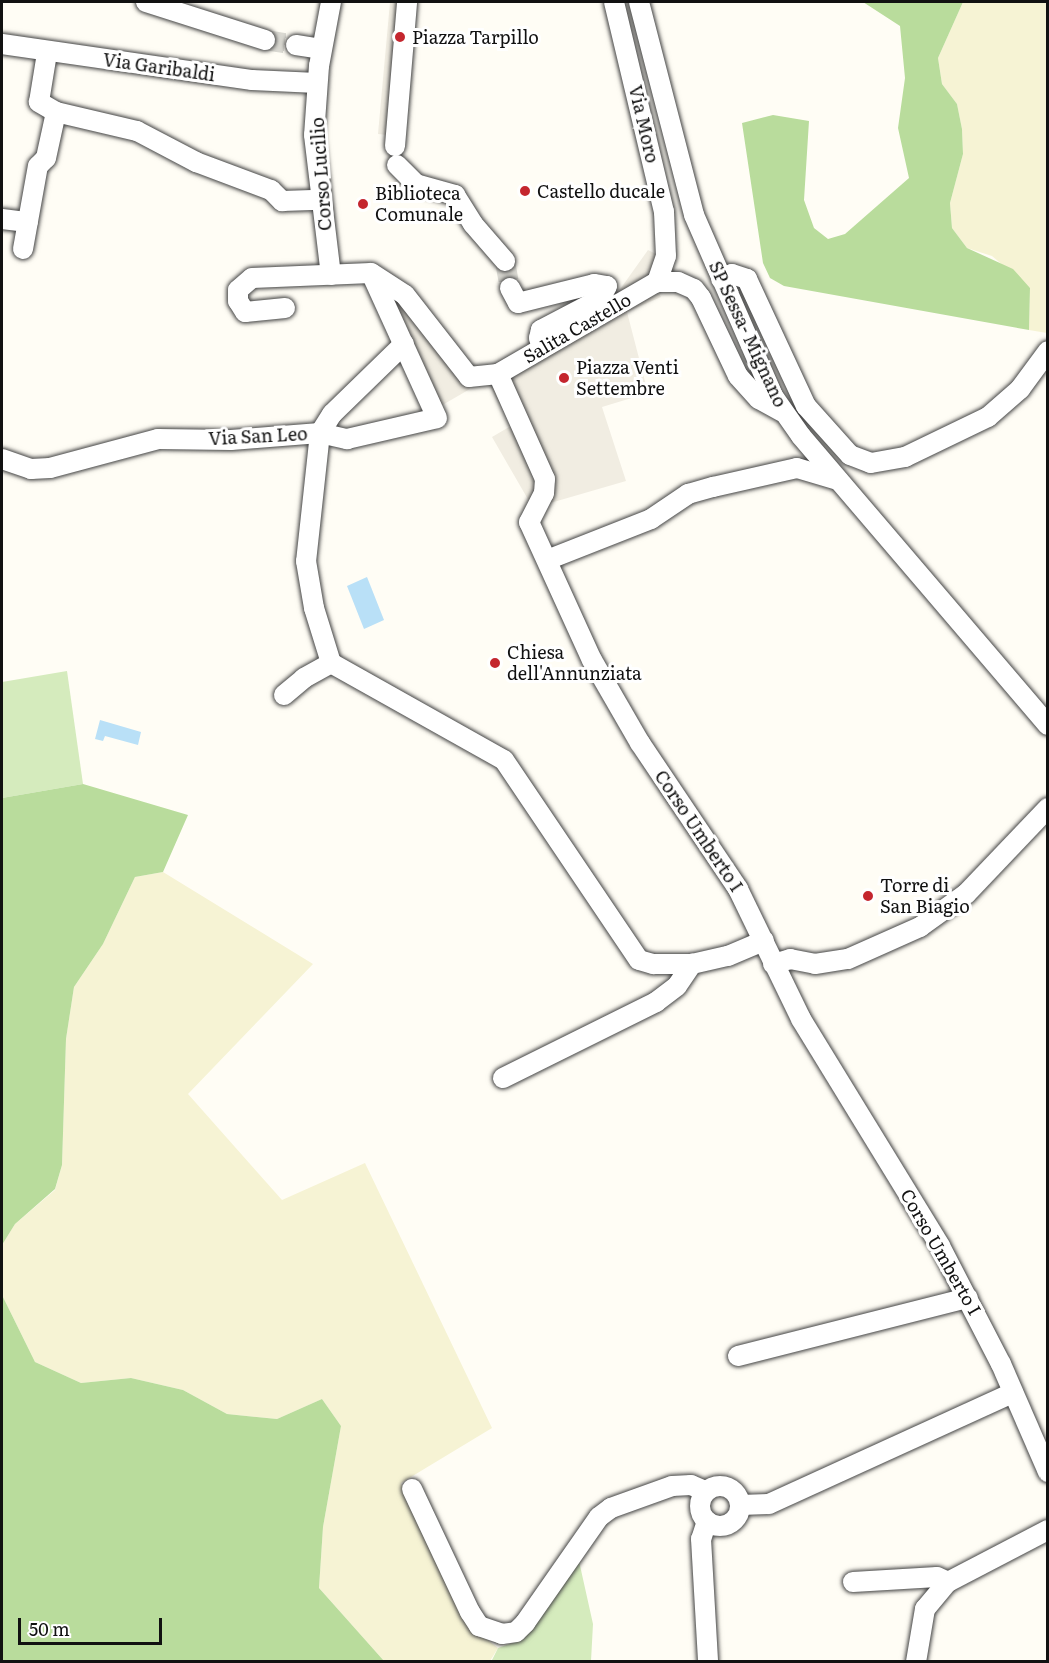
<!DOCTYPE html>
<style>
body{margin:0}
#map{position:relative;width:1049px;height:1663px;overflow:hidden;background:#fffdf5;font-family:Literata,serif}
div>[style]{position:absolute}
.farmland>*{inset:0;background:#f6f3d4}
.green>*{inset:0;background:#d5ebbd}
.forest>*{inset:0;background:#b9dc9c}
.plaza>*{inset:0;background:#f1ede2}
.water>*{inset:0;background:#b9e0f7}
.minor-tunnel>*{height:20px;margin-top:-10px;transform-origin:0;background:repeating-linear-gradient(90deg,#dbdad3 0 20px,transparent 0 30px)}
.roads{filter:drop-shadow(0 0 2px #444) drop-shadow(0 0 2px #444)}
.minor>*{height:20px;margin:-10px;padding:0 10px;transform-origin:10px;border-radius:10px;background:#fff}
.minor>.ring{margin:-10px;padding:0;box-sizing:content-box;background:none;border:20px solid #fff;border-radius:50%}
.dots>*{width:16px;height:16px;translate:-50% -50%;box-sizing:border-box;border:3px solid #fff;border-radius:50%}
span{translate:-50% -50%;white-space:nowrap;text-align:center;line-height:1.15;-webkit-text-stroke:6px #fff;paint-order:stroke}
.poi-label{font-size:18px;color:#111}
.left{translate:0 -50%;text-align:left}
.street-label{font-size:18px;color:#111}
.frame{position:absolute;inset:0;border:3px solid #111;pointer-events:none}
.scale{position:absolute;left:18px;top:1618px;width:144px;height:27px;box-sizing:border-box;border:3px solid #111;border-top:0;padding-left:8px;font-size:18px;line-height:21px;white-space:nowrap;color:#111;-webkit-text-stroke:4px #fff;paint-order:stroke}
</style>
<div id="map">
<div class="farmland">
<div style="clip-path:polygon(963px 2px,1047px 2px,1047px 333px,1029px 330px,1030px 288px,992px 256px,967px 248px,952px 228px,950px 203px,963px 154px,962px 129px,957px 104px,942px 84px,938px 58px)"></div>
<div style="clip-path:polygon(163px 872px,313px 964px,188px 1094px,282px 1200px,365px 1163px,492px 1428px,401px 1483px,467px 1624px,498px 1648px,490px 1661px,384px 1661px,319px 1588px,323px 1527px,341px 1426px,322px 1399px,277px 1419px,227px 1414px,183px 1390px,131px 1378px,81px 1383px,35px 1362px,2px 1295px,2px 1245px,15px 1224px,55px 1190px,62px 1165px,66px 1039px,74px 987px,103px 944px,135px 877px)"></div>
</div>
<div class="green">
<div style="clip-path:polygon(67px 671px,83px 784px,2px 798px,2px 682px)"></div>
<div style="clip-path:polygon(579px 1561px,593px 1624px,591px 1661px,491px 1662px,498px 1648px,524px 1639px)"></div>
</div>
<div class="forest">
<div style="clip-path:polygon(863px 2px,963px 2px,938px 58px,942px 84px,957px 104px,962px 129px,963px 154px,950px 203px,952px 228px,967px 248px,1013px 269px,1030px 288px,1029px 330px,784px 286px,770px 278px,763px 263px,742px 123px,773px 115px,809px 121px,804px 200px,814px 228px,828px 239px,845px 234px,909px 178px,898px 128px,905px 78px,900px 26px)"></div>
<div style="clip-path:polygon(83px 784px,188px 815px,163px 872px,135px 877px,103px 944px,74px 987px,66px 1039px,62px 1165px,55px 1189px,15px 1224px,2px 1245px,2px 798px)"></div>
<div style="clip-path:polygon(2px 1295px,35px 1362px,81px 1383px,131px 1378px,183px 1390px,227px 1414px,277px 1419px,322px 1399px,341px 1426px,323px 1527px,319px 1588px,384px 1661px,2px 1661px)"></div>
</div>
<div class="plaza">
<div style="clip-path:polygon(390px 2px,416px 2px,388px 135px,378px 134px)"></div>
<div style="clip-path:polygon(648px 250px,662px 257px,651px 280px,661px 297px,627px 312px,648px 393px,602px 407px,626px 481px,533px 508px,492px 437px,511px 426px,482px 370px,611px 302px)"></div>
<div style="clip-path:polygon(397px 298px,470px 389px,439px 407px,392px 302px)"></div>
</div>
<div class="water">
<div style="clip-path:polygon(367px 577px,384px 620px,364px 629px,347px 586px)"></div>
<div style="clip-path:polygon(100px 720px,141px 732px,138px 745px,105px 736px,103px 741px,95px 739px)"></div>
</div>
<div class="minor-tunnel">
<div style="left:265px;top:40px;width:31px;rotate:9deg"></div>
<div style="left:505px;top:261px;width:27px;rotate:80deg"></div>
</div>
<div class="roads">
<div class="minor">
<div style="left:146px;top:2px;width:125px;rotate:17.7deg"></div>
<div style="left:331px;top:2px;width:65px;rotate:100.6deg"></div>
<div style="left:319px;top:66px;width:69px;rotate:94.1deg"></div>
<div style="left:314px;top:135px;width:141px;rotate:83.1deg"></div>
<div style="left:614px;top:2px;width:216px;rotate:76.6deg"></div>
<div style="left:664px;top:212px;width:44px;rotate:87.4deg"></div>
<div style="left:666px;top:256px;width:28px;rotate:109deg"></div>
<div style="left:639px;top:2px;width:220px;rotate:75.5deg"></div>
<div style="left:694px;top:215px;width:197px;rotate:66.4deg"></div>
<div style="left:773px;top:396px;width:49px;rotate:55deg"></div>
<div style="left:801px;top:436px;width:380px;rotate:49.5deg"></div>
<div style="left:2px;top:44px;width:253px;rotate:8.2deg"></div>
<div style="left:252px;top:80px;width:65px;rotate:2.6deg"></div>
<div style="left:296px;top:45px;width:25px;rotate:9deg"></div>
<div style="left:56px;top:112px;width:83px;rotate:13.2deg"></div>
<div style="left:137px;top:131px;width:67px;rotate:27.7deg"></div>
<div style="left:196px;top:162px;width:80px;rotate:20.5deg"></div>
<div style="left:271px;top:190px;width:16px;rotate:45deg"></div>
<div style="left:282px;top:201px;width:38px;rotate:-2deg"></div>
<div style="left:395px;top:146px;width:144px;rotate:-85.2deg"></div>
<div style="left:397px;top:165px;width:27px;rotate:45deg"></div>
<div style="left:416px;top:184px;width:41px;rotate:15.8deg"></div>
<div style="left:455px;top:195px;width:34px;rotate:58deg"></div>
<div style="left:473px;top:224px;width:49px;rotate:49.1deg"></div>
<div style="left:2px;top:219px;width:26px;rotate:7deg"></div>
<div style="left:23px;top:249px;width:84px;rotate:-79.8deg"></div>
<div style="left:38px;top:166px;width:11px;rotate:-45deg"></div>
<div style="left:46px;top:158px;width:47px;rotate:-77.7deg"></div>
<div style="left:56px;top:112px;width:20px;rotate:-150deg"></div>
<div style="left:39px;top:102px;width:50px;rotate:-80.7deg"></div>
<div style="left:721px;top:279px;width:12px;rotate:-24deg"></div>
<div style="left:732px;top:274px;width:16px;rotate:18deg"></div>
<div style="left:747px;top:279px;width:140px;rotate:65.1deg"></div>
<div style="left:806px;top:406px;width:66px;rotate:48.1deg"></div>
<div style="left:850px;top:455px;width:22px;rotate:21deg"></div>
<div style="left:871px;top:463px;width:35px;rotate:-10deg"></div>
<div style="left:905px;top:457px;width:92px;rotate:-25.7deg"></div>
<div style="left:988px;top:417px;width:43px;rotate:-41.2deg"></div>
<div style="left:1020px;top:389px;width:47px;rotate:-53.6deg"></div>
<div style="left:510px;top:288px;width:17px;rotate:62deg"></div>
<div style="left:518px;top:303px;width:78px;rotate:-14deg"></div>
<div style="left:594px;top:284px;width:13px;rotate:9deg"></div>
<div style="left:607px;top:286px;width:15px;rotate:118deg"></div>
<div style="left:600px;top:299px;width:67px;rotate:152.3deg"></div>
<div style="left:541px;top:330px;width:8px;rotate:104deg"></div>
<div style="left:539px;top:338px;width:10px;rotate:73deg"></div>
<div style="left:285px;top:308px;width:40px;rotate:174.3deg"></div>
<div style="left:245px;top:312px;width:13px;rotate:-122deg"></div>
<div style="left:238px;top:301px;width:11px;rotate:-90deg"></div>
<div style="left:238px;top:290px;width:18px;rotate:-41deg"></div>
<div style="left:252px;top:278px;width:119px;rotate:-2.4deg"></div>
<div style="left:371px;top:273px;width:40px;rotate:32.9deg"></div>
<div style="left:405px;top:295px;width:104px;rotate:52deg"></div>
<div style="left:469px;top:377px;width:29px;rotate:-6deg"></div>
<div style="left:498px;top:374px;width:115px;rotate:65.9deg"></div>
<div style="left:545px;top:479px;width:14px;rotate:94deg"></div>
<div style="left:544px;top:493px;width:33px;rotate:117deg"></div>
<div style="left:529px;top:522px;width:152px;rotate:65.5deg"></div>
<div style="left:592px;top:660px;width:96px;rotate:60deg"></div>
<div style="left:640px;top:743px;width:176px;rotate:56.1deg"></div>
<div style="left:738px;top:889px;width:144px;rotate:64.1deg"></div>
<div style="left:801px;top:1019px;width:266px;rotate:58.5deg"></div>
<div style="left:940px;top:1246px;width:133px;rotate:62.7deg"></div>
<div style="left:1001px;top:1364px;width:118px;rotate:66.5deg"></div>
<div style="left:404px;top:344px;width:100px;rotate:135.8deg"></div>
<div style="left:332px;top:414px;width:22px;rotate:122deg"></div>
<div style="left:320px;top:433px;width:129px;rotate:96.2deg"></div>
<div style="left:306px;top:561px;width:48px;rotate:80.3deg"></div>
<div style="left:314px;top:608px;width:58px;rotate:72.8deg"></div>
<div style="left:331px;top:663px;width:198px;rotate:29.3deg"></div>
<div style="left:504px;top:760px;width:241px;rotate:56deg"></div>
<div style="left:639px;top:960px;width:15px;rotate:16deg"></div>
<div style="left:653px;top:964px;width:39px"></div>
<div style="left:692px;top:964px;width:37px;rotate:-13deg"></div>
<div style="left:728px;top:956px;width:39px;rotate:-23deg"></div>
<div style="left:498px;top:374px;width:184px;rotate:-30.1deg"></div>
<div style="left:657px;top:282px;width:21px"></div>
<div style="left:678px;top:282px;width:17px;rotate:24deg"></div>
<div style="left:694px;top:289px;width:11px;rotate:52deg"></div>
<div style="left:701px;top:298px;width:86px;rotate:64.6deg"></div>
<div style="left:738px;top:376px;width:31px;rotate:48deg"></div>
<div style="left:759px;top:399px;width:26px;rotate:29deg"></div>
<div style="left:2px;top:459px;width:31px;rotate:19deg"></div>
<div style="left:31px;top:469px;width:19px;rotate:-3deg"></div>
<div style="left:50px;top:468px;width:112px;rotate:-15deg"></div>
<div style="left:158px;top:439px;width:73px;rotate:0.8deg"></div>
<div style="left:231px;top:440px;width:89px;rotate:-4.5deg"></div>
<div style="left:320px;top:433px;width:28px;rotate:13deg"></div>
<div style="left:347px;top:439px;width:92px;rotate:-13.1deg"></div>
<div style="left:437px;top:418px;width:159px;rotate:-114.5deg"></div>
<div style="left:547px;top:560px;width:112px;rotate:-21.5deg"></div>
<div style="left:651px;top:519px;width:45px;rotate:-34deg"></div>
<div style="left:688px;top:494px;width:26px;rotate:-16deg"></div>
<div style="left:713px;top:487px;width:86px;rotate:-12.7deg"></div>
<div style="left:797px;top:468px;width:43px;rotate:16.3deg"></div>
<div style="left:284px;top:695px;width:26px;rotate:-40deg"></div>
<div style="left:304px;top:678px;width:31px;rotate:-29deg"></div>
<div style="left:773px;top:964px;width:18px;rotate:-16deg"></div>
<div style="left:790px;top:959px;width:25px;rotate:11deg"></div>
<div style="left:815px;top:964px;width:33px;rotate:-9deg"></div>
<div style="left:848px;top:959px;width:79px;rotate:-24deg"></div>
<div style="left:920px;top:927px;width:57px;rotate:-35.7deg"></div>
<div style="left:966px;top:894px;width:119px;rotate:-46.4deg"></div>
<div style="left:503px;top:1078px;width:171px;rotate:-26.4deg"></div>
<div style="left:656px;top:1002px;width:26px;rotate:-37deg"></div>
<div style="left:677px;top:986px;width:27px;rotate:-56deg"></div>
<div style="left:738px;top:1356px;width:237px;rotate:-14.2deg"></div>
<div class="ring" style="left:700px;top:1486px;width:20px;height:20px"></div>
<div style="left:412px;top:1489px;width:136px;rotate:64.8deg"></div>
<div style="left:470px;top:1612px;width:17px;rotate:57deg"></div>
<div style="left:479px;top:1626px;width:24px;rotate:19deg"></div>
<div style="left:502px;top:1634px;width:14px;rotate:-8deg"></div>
<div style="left:516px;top:1632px;width:13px;rotate:-45deg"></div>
<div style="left:525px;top:1623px;width:129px;rotate:-55.1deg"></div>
<div style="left:599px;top:1517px;width:15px;rotate:-37deg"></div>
<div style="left:611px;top:1508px;width:65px;rotate:-19.8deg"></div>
<div style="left:672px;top:1486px;width:19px;rotate:-3deg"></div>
<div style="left:691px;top:1485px;width:15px;rotate:23deg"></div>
<div style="left:740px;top:1505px;width:29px;rotate:-2deg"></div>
<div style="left:769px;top:1504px;width:268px;rotate:-24.5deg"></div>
<div style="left:707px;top:1521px;width:19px;rotate:108deg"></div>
<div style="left:701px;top:1539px;width:123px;rotate:86.7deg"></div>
<div style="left:853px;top:1582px;width:84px;rotate:-3.4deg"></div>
<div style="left:937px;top:1577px;width:12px;rotate:24deg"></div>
<div style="left:916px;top:1662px;width:54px;rotate:-80.4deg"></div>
<div style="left:925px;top:1609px;width:35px;rotate:-50deg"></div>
<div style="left:948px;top:1582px;width:113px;rotate:-27.5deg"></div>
</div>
</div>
<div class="dots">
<div style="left:400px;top:37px;background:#c4262e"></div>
<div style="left:525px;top:191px;background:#c4262e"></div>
<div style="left:363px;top:204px;background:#c4262e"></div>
<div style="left:564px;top:378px;background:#c4262e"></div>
<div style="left:495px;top:663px;background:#c4262e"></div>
<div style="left:868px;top:896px;background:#c4262e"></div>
</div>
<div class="poi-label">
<span class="left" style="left:412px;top:37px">Piazza Tarpillo</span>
<span class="left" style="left:537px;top:191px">Castello ducale</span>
<span class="left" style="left:375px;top:204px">Biblioteca<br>Comunale</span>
<span class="left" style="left:576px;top:378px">Piazza Venti<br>Settembre</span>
<span class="left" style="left:507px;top:663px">Chiesa<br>dell'Annunziata</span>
<span class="left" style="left:880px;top:896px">Torre di<br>San Biagio</span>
</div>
<div class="street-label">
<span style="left:159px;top:67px;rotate:8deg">Via Garibaldi</span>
<span style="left:644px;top:124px;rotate:77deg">Via Moro</span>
<span style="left:321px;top:174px;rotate:-94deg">Corso Lucilio</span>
<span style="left:577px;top:328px;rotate:-30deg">Salita Castello</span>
<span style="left:748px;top:334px;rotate:65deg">SP Sessa- Mignano</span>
<span style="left:258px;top:436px;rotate:-3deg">Via San Leo</span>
<span style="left:699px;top:831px;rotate:56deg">Corso Umberto I</span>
<span style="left:941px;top:1252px;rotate:60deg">Corso Umberto I</span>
</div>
<div class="frame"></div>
<div class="scale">50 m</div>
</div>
